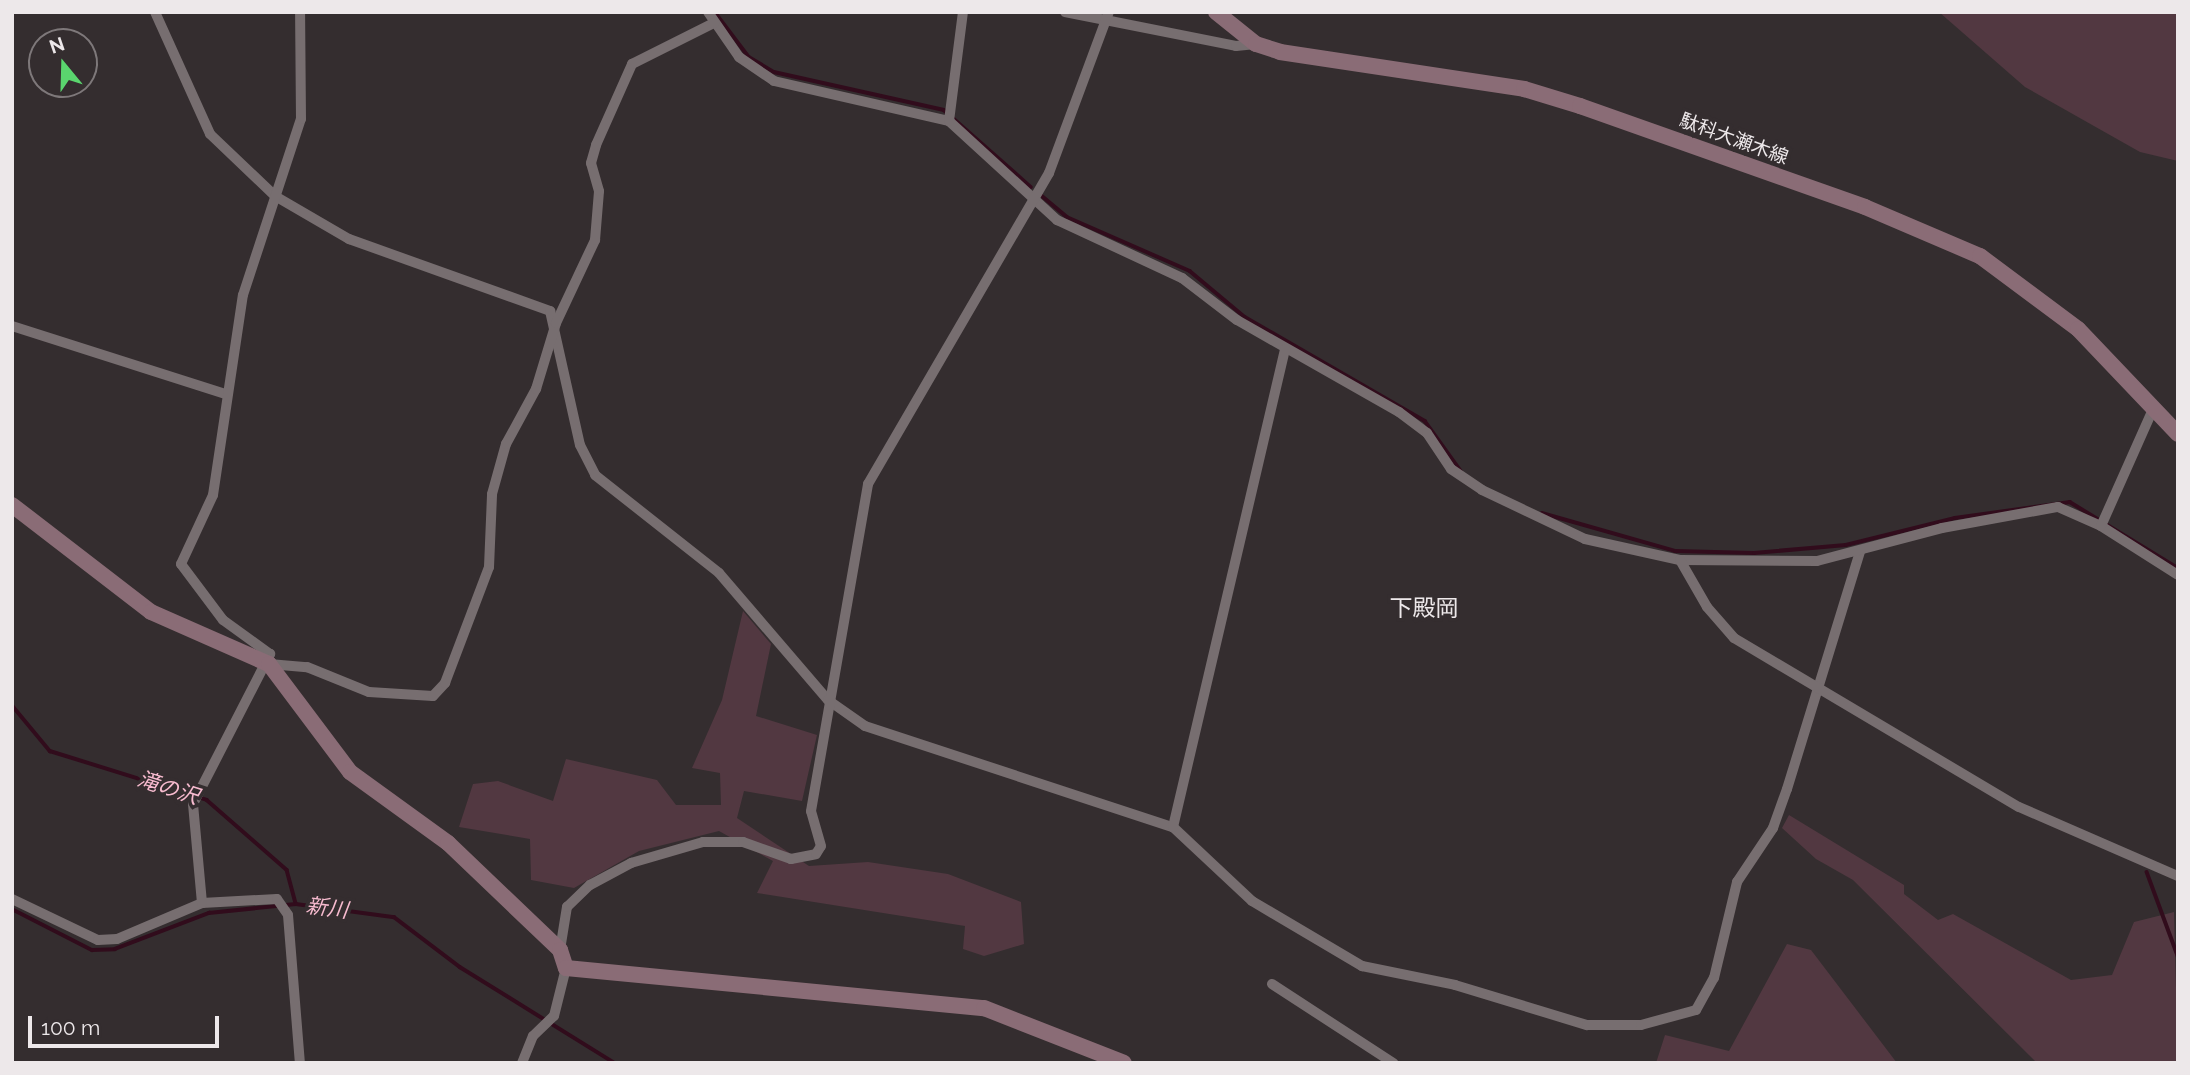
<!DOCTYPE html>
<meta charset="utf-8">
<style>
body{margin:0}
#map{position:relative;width:2190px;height:1075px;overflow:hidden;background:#342d2f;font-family:Raleway,"Noto Sans JP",sans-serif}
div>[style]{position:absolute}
.green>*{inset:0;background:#523841}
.stream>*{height:3.5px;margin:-1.75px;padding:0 1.75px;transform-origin:1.75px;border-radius:1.75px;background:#310c1c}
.street>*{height:10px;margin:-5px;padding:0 5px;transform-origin:5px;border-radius:5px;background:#776e70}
.secondary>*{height:16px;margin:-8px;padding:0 8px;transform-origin:8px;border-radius:8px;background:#8a6c76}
span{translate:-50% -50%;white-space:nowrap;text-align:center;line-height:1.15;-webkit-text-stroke:7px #342d2f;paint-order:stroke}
.street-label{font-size:19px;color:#ede8ea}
.water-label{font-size:21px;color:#f7bbcf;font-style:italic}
.quarter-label{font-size:23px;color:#ede8ea}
.frame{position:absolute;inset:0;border:14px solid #ede8ea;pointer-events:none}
.north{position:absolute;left:28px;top:28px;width:70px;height:70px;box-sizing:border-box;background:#342d2f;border:2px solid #7e787a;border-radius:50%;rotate:341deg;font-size:19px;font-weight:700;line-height:28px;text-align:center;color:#ede8ea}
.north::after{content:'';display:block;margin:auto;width:24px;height:32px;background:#5ad56e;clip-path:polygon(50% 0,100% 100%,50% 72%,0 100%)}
.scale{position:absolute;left:28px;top:1016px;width:191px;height:32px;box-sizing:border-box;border:4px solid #ede8ea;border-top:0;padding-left:9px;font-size:21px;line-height:24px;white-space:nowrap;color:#ede8ea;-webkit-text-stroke:5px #342d2f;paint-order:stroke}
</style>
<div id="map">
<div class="green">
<div style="clip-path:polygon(1939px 12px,2178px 12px,2178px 161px,2140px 152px,2025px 87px)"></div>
<div style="clip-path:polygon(743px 611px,771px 644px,756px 716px,817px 735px,802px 801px,744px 791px,737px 818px,809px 866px,868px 862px,948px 874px,1021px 902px,1024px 944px,984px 956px,963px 949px,965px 926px,757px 893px,773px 861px,719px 831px,639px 851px,574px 888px,531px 880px,530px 839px,459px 827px,473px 784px,498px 781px,553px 801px,566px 759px,657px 780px,676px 805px,721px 805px,720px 773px,692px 768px,722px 700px)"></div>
<div style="clip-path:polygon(1789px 815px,1904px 885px,1904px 894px,1938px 920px,1953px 914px,2071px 980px,2112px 975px,2134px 922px,2174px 912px,2178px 1063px,2037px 1063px,1853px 880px,1816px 859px,1782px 828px)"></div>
<div style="clip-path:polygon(1787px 944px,1811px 950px,1897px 1063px,1656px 1063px,1665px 1035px,1729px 1051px)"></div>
</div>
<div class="stream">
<div style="left:715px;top:12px;width:56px;rotate:52.9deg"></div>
<div style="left:749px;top:57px;width:29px;rotate:31deg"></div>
<div style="left:774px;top:72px;width:174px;rotate:12.6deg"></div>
<div style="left:944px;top:110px;width:116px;rotate:41.5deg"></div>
<div style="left:1041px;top:195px;width:34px;rotate:40deg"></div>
<div style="left:1067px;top:217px;width:134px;rotate:23.7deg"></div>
<div style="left:1190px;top:271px;width:72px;rotate:39.9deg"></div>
<div style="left:1245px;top:317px;width:208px;rotate:30deg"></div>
<div style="left:1425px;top:421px;width:62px;rotate:54.2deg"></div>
<div style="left:1542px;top:513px;width:138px;rotate:15.9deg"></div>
<div style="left:1675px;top:551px;width:79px;rotate:1.5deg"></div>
<div style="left:1754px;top:553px;width:92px;rotate:-5deg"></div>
<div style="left:1846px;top:545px;width:112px;rotate:-13.9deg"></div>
<div style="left:1955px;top:518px;width:116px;rotate:-7.9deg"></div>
<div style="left:2070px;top:502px;width:127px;rotate:31.4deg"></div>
<div style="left:12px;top:705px;width:60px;rotate:50.4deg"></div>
<div style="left:50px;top:751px;width:164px;rotate:17.3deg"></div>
<div style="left:207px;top:800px;width:106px;rotate:41.2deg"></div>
<div style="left:287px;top:870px;width:35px;rotate:75deg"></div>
<div style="left:2147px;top:872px;width:90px;rotate:69.7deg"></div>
<div style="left:12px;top:909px;width:90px;rotate:27.1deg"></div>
<div style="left:92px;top:950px;width:23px;rotate:-2deg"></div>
<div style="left:115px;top:949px;width:101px;rotate:-21deg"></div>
<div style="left:209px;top:913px;width:87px;rotate:-5.9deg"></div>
<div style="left:296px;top:904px;width:99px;rotate:7.6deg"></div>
<div style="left:394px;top:917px;width:83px;rotate:37.1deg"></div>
<div style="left:460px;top:967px;width:182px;rotate:31.8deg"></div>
</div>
<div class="street">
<div style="left:155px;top:12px;width:134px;rotate:65.7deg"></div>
<div style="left:210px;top:134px;width:90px;rotate:43.6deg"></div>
<div style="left:275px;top:196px;width:86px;rotate:30.2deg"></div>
<div style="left:349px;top:239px;width:214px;rotate:19.7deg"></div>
<div style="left:550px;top:311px;width:137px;rotate:77.4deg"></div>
<div style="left:580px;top:445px;width:34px;rotate:63deg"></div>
<div style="left:595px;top:475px;width:158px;rotate:38.3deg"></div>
<div style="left:719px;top:573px;width:167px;rotate:49.4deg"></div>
<div style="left:828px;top:700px;width:45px;rotate:35.1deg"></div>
<div style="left:865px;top:726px;width:324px;rotate:18.2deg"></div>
<div style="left:1173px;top:827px;width:108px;rotate:43.1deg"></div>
<div style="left:1252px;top:901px;width:128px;rotate:30.6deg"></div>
<div style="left:1362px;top:966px;width:95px;rotate:11.5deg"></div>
<div style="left:1455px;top:985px;width:138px;rotate:16.9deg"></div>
<div style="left:1587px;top:1025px;width:54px"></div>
<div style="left:1641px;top:1025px;width:57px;rotate:-15.3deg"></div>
<div style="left:1696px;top:1010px;width:37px;rotate:-61deg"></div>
<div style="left:1714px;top:978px;width:99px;rotate:-76.5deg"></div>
<div style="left:1737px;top:882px;width:65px;rotate:-56.3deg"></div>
<div style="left:1773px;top:828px;width:41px;rotate:-70.3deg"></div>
<div style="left:1787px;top:789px;width:249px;rotate:-72.9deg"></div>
<div style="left:708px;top:12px;width:55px;rotate:55.4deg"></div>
<div style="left:739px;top:57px;width:42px;rotate:34.4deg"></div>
<div style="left:774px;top:81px;width:180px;rotate:12.9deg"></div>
<div style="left:949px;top:121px;width:147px;rotate:42.5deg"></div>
<div style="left:1057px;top:220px;width:138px;rotate:24.9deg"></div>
<div style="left:1182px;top:278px;width:69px;rotate:37.4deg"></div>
<div style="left:1237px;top:320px;width:186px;rotate:29.6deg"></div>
<div style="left:1399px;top:412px;width:35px;rotate:37deg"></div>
<div style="left:1427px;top:433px;width:43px;rotate:56.3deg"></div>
<div style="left:1451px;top:469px;width:37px;rotate:34deg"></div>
<div style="left:1482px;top:490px;width:114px;rotate:25.4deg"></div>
<div style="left:1585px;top:539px;width:97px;rotate:12.5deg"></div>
<div style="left:1680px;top:560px;width:137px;rotate:0.4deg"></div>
<div style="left:1817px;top:561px;width:129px;rotate:-14.8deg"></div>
<div style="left:1942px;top:528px;width:118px;rotate:-10.3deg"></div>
<div style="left:2058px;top:507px;width:47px;rotate:23.8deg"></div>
<div style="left:2101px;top:526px;width:91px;rotate:32.5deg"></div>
<div style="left:1065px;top:12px;width:174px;rotate:11.2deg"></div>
<div style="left:1236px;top:46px;width:20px;rotate:-6deg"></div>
<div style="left:949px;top:121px;width:110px;rotate:-82.7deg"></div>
<div style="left:12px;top:326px;width:224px;rotate:17.7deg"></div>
<div style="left:2101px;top:526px;width:130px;rotate:-66deg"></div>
<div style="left:1680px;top:560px;width:54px;rotate:60.1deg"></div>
<div style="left:1707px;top:607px;width:41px;rotate:48.9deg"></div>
<div style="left:1734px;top:638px;width:331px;rotate:30.7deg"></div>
<div style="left:2019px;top:807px;width:173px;rotate:23.5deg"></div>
<div style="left:269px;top:664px;width:38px;rotate:5deg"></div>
<div style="left:307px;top:667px;width:67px;rotate:22deg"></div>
<div style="left:369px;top:692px;width:64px;rotate:3.6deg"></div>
<div style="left:433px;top:696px;width:18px;rotate:-47deg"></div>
<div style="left:445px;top:683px;width:124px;rotate:-69.2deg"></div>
<div style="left:489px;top:567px;width:73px;rotate:-87.6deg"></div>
<div style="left:492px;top:494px;width:52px;rotate:-74.4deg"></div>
<div style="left:506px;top:444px;width:63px;rotate:-61.4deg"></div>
<div style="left:536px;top:389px;width:69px;rotate:-73.1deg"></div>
<div style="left:556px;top:323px;width:92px;rotate:-64.8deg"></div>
<div style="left:595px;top:240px;width:49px;rotate:-85.3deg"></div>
<div style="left:599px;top:191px;width:29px;rotate:-106deg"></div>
<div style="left:591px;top:163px;width:19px;rotate:-74deg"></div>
<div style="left:596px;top:145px;width:89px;rotate:-66deg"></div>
<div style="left:632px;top:64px;width:92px;rotate:-26.6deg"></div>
<div style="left:1173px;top:827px;width:491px;rotate:-76.8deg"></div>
<div style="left:12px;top:899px;width:95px;rotate:25.5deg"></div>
<div style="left:98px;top:940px;width:19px;rotate:-3deg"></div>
<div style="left:117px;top:939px;width:92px;rotate:-23deg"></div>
<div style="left:202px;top:903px;width:75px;rotate:-3.1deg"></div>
<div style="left:277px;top:899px;width:19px;rotate:55deg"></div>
<div style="left:288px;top:915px;width:148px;rotate:85.4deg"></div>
<div style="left:202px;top:903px;width:99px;rotate:-95.2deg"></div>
<div style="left:193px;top:804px;width:169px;rotate:-62.8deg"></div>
<div style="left:270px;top:654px;width:58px;rotate:-144.1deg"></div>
<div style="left:223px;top:620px;width:70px;rotate:-126.9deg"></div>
<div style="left:181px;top:564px;width:76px;rotate:-65.1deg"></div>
<div style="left:213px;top:495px;width:202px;rotate:-81.5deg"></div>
<div style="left:243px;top:295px;width:185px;rotate:-71.8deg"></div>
<div style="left:301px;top:119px;width:107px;rotate:-90.5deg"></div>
<div style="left:560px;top:950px;width:44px;rotate:-80.8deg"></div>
<div style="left:567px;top:907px;width:32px;rotate:-44deg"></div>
<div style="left:590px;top:885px;width:47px;rotate:-28.2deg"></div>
<div style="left:631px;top:863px;width:75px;rotate:-16.3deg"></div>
<div style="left:703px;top:842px;width:40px"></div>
<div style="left:743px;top:842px;width:51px;rotate:19.5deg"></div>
<div style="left:791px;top:859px;width:25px;rotate:-11deg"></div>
<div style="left:816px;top:854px;width:9px;rotate:-58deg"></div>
<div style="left:821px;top:846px;width:36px;rotate:-106deg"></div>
<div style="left:811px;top:811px;width:332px;rotate:-80.1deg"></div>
<div style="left:868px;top:484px;width:360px;rotate:-59.8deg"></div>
<div style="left:1049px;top:173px;width:172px;rotate:-69.6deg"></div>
<div style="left:1272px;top:984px;width:145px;rotate:33.1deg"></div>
<div style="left:522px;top:1063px;width:29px;rotate:-68deg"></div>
<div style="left:533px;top:1036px;width:29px;rotate:-44deg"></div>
<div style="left:554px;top:1016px;width:49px;rotate:-76deg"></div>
</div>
<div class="secondary">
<div style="left:1216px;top:12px;width:51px;rotate:38.7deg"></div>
<div style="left:1256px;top:44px;width:25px;rotate:18deg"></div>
<div style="left:1280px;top:52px;width:247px;rotate:8.6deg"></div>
<div style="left:1524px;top:89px;width:59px;rotate:16.9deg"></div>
<div style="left:1580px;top:106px;width:302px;rotate:19.5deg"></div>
<div style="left:1865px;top:207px;width:125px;rotate:23.1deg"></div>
<div style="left:1980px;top:256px;width:122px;rotate:36.7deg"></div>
<div style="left:2078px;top:329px;width:145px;rotate:46.4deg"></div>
<div style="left:12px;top:505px;width:175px;rotate:37.6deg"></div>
<div style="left:151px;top:612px;width:129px;rotate:23.8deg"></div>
<div style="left:269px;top:664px;width:135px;rotate:53.1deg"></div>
<div style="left:350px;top:772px;width:121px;rotate:35.9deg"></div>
<div style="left:448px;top:843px;width:155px;rotate:43.7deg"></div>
<div style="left:560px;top:950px;width:19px;rotate:72deg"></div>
<div style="left:566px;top:968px;width:420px;rotate:5.5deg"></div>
<div style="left:984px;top:1008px;width:150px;rotate:21.4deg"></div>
</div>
<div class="street-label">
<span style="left:1734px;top:139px;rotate:20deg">駄科大瀬木線</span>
</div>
<div class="water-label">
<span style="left:168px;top:788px;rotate:18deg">滝の沢</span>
<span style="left:327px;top:908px;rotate:7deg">新川</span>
</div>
<div class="quarter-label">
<span style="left:1424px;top:608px">下殿岡</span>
</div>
<div class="frame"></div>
<div class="north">N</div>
<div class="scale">100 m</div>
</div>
